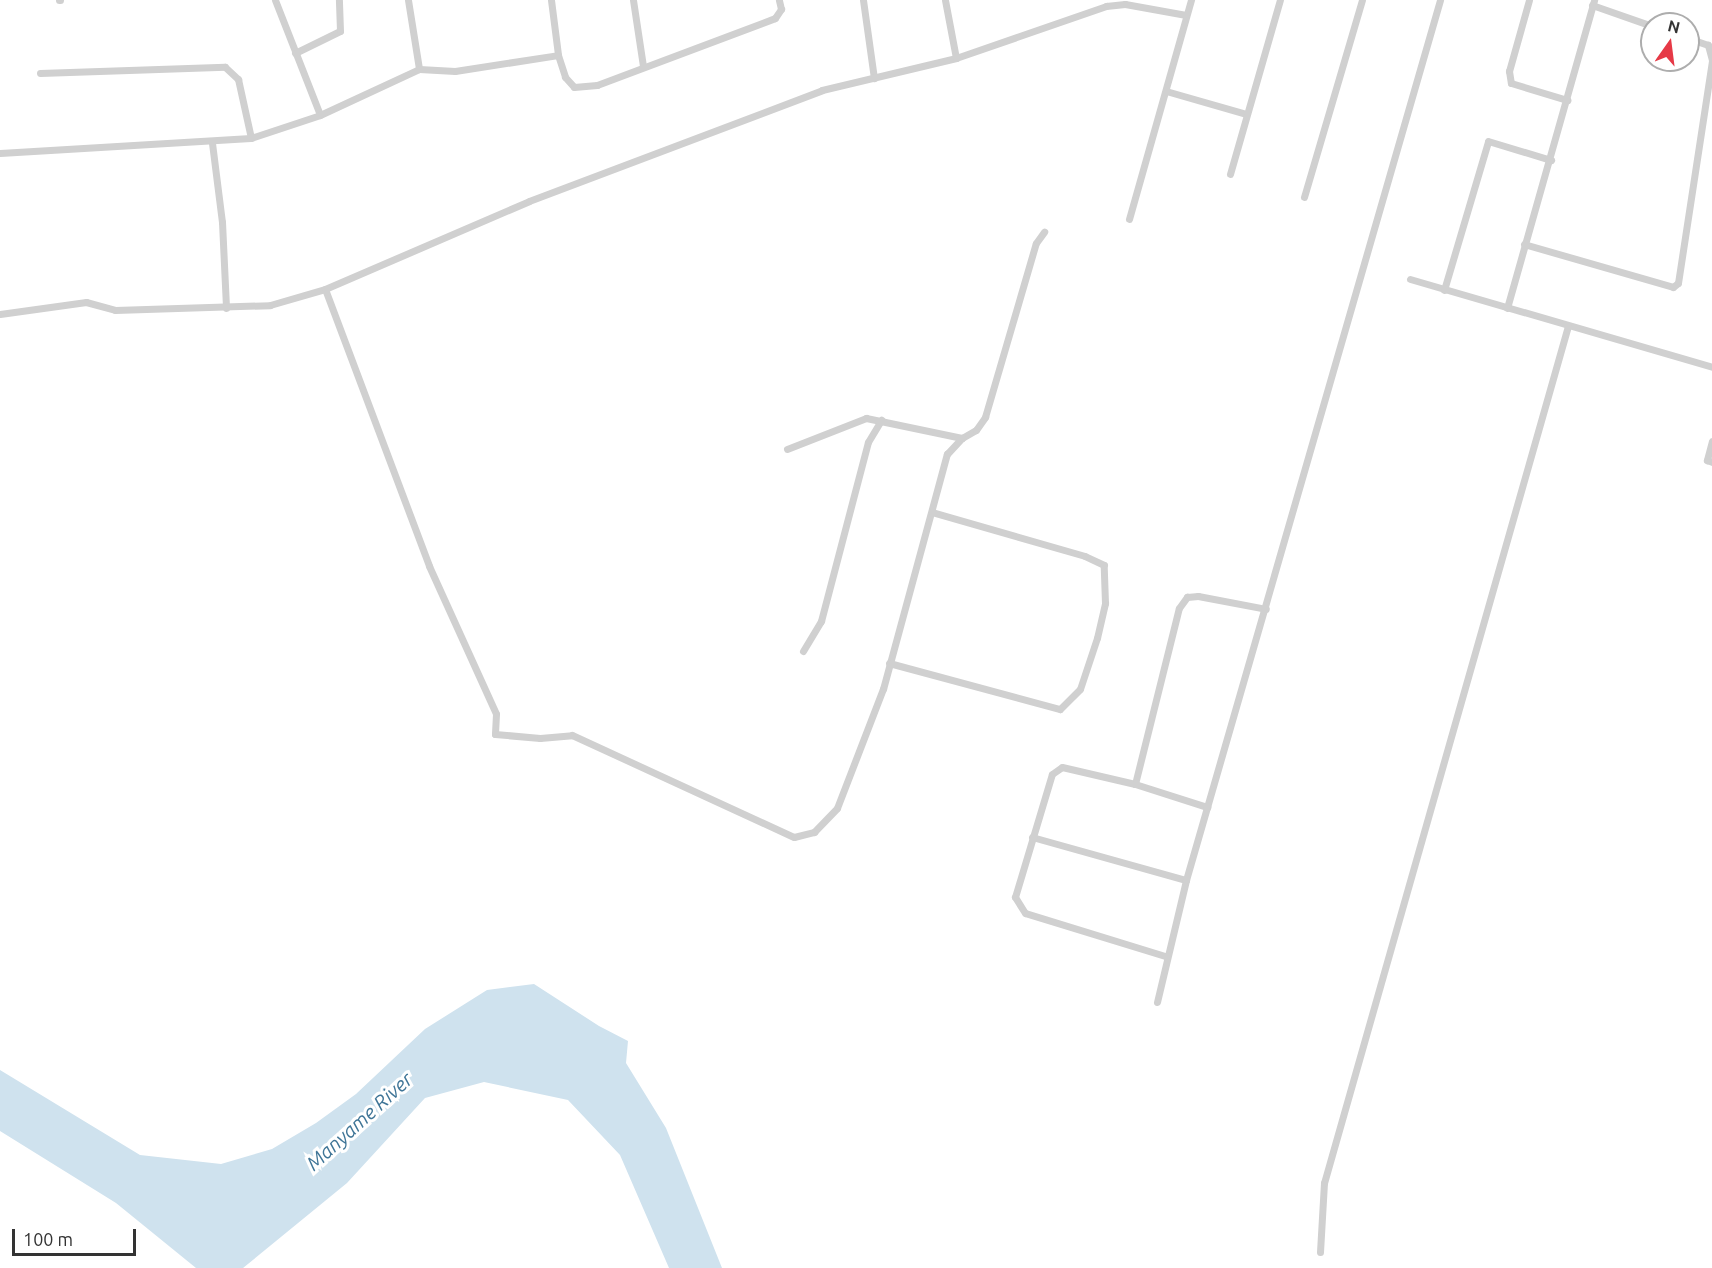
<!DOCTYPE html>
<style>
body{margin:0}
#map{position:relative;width:1712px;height:1268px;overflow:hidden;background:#fff;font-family:Ubuntu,sans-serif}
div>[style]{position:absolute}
.water>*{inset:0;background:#cfe2ee}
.street>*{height:7px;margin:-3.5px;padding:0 3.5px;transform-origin:3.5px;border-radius:3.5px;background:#d0d0d0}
span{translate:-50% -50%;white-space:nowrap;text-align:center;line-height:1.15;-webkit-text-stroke:6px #fff;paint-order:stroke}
.water-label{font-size:20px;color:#3f7597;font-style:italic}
.north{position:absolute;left:1640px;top:12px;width:60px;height:60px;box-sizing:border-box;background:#fff;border:2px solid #adadad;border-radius:50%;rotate:14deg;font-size:16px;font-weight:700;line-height:24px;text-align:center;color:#333}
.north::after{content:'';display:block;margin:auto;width:21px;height:27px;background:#e63946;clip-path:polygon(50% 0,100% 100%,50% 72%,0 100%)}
.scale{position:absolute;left:12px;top:1229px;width:124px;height:27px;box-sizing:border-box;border:3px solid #333;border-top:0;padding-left:8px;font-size:18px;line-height:21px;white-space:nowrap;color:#333;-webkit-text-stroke:4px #fff;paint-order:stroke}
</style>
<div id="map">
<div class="water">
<div style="clip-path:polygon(534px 984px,599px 1026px,628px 1041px,626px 1063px,666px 1128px,722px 1268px,669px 1268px,620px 1155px,568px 1100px,484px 1082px,425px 1098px,347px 1183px,243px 1268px,196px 1268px,116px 1203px,0 1131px,0 1070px,140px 1155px,221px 1164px,272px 1149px,316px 1123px,356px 1094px,425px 1029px,487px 990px)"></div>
</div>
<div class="street">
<div style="left:59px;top:0;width:1px"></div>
<div style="left:275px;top:0;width:123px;rotate:68.6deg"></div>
<div style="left:408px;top:0;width:70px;rotate:80.9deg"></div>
<div style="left:551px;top:0;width:55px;rotate:82.7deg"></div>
<div style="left:558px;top:55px;width:23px;rotate:72deg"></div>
<div style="left:565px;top:77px;width:13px;rotate:48deg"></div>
<div style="left:574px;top:87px;width:23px;rotate:-5deg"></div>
<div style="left:597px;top:85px;width:190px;rotate:-20.6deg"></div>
<div style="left:775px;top:18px;width:11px;rotate:-56deg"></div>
<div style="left:781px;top:9px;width:9px;rotate:-103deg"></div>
<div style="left:633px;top:0;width:67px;rotate:81.4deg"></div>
<div style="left:863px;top:0;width:79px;rotate:82deg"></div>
<div style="left:945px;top:0;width:59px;rotate:79.3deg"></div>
<div style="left:1529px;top:0;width:74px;rotate:105.7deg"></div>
<div style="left:1509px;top:71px;width:12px;rotate:81deg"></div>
<div style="left:1511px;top:83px;width:59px;rotate:16.9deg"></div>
<div style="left:1592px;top:5px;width:64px;rotate:19.3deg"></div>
<div style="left:295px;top:53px;width:50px;rotate:-26.1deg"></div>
<div style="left:340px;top:31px;width:31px;rotate:-92deg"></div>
<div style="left:40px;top:73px;width:185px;rotate:-1.9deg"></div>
<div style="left:225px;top:67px;width:18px;rotate:43deg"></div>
<div style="left:238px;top:79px;width:60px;rotate:77.6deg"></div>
<div style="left:1166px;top:91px;width:83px;rotate:16deg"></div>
<div style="left:212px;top:143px;width:80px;rotate:82.8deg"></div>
<div style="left:222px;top:222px;width:86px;rotate:87.3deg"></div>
<div style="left:0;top:153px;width:251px;rotate:-3.4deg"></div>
<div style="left:251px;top:138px;width:73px;rotate:-18.4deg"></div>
<div style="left:320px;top:115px;width:109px;rotate:-24.9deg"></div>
<div style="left:419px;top:69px;width:36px;rotate:3deg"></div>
<div style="left:455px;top:71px;width:104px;rotate:-8.8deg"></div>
<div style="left:1230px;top:174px;width:181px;rotate:-74deg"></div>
<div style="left:1304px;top:197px;width:205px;rotate:-73.6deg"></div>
<div style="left:1129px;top:219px;width:228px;rotate:-74.2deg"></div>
<div style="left:1524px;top:244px;width:155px;rotate:16.1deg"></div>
<div style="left:1673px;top:287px;width:6px;rotate:-39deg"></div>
<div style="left:1678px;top:283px;width:226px;rotate:-81.3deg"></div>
<div style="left:1712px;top:60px;width:16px;rotate:-105deg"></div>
<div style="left:1708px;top:45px;width:21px;rotate:-161deg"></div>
<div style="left:1410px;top:279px;width:315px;rotate:16.2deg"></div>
<div style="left:325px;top:289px;width:296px;rotate:69.4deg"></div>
<div style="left:429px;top:566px;width:162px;rotate:65.6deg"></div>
<div style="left:496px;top:714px;width:20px;rotate:93deg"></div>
<div style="left:495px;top:734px;width:45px;rotate:5.1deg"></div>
<div style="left:540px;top:738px;width:32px;rotate:-5deg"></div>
<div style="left:572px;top:735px;width:244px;rotate:24.7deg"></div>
<div style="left:794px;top:837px;width:21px;rotate:-14deg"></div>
<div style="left:814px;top:832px;width:33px;rotate:-46deg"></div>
<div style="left:837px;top:808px;width:128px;rotate:-68.9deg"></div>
<div style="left:883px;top:689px;width:244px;rotate:-74.8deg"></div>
<div style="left:947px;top:454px;width:22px;rotate:-47deg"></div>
<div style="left:962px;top:438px;width:16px;rotate:-30deg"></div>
<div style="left:976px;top:430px;width:16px;rotate:-55deg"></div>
<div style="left:985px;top:417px;width:181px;rotate:-73.7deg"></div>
<div style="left:1036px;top:243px;width:14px;rotate:-54deg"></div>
<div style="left:1444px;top:290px;width:155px;rotate:-73.5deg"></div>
<div style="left:1488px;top:141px;width:66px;rotate:16.8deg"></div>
<div style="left:1507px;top:308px;width:320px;rotate:-74.2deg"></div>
<div style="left:0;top:314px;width:87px;rotate:-7.9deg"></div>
<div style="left:86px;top:302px;width:30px;rotate:15deg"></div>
<div style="left:115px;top:310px;width:155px;rotate:-1.8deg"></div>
<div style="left:270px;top:305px;width:57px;rotate:-16.2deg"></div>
<div style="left:325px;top:289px;width:222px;rotate:-23.3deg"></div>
<div style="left:529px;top:201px;width:313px;rotate:-20.7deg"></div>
<div style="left:822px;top:90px;width:138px;rotate:-13.4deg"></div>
<div style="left:956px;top:58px;width:159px;rotate:-19.1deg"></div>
<div style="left:1106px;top:6px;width:19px;rotate:-6deg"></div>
<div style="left:1125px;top:4px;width:62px;rotate:10.2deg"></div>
<div style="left:1712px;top:441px;width:20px;rotate:105deg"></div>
<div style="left:1707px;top:460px;width:5px;rotate:22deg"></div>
<div style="left:787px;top:449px;width:85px;rotate:-21.4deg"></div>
<div style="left:866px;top:418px;width:98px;rotate:11.8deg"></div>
<div style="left:803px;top:651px;width:35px;rotate:-59deg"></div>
<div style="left:821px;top:621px;width:185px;rotate:-75.3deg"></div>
<div style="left:868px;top:442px;width:26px;rotate:-59deg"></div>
<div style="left:889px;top:663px;width:177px;rotate:15.1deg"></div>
<div style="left:1060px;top:709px;width:28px;rotate:-45deg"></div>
<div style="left:1080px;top:689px;width:54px;rotate:-71.6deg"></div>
<div style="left:1097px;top:638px;width:36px;rotate:-77deg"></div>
<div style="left:1105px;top:603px;width:38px;rotate:-92deg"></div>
<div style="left:1104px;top:565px;width:21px;rotate:-155deg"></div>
<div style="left:1085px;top:556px;width:159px;rotate:-164deg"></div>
<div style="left:1135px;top:784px;width:181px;rotate:-76deg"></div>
<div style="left:1179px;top:608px;width:14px;rotate:-54deg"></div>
<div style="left:1187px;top:597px;width:11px;rotate:-5deg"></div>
<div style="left:1198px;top:596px;width:69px;rotate:10.8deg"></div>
<div style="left:1032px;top:837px;width:160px;rotate:15.6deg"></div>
<div style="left:1165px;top:956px;width:146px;rotate:-162.9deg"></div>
<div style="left:1025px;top:913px;width:19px;rotate:-122deg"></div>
<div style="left:1015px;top:897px;width:128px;rotate:-73.3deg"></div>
<div style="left:1052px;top:774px;width:12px;rotate:-35deg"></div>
<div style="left:1062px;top:767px;width:75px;rotate:13.1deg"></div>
<div style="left:1135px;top:784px;width:76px;rotate:17.7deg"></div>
<div style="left:1157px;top:1002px;width:125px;rotate:-76.6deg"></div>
<div style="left:1186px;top:880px;width:916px;rotate:-73.9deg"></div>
<div style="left:1320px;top:1252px;width:69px;rotate:-86.7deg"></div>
<div style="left:1324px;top:1183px;width:891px;rotate:-74.11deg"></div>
</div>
<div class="water-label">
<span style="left:359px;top:1121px;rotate:-42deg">Manyame River</span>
</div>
<div class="north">N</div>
<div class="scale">100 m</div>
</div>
